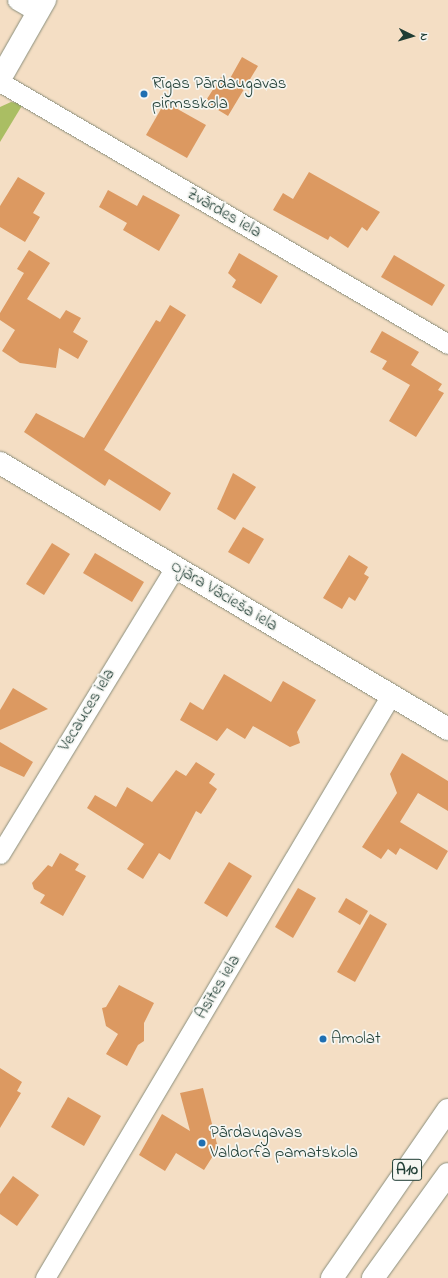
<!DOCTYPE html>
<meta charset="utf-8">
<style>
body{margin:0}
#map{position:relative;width:448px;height:1278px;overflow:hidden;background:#f4dec4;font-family:"Indie Flower",sans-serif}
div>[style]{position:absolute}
.green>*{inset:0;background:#aabe63}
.building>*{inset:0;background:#dc9961}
.roads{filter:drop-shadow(0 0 1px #8a8e7c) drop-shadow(0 0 1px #8a8e7c)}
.street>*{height:19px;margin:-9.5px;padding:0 9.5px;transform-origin:9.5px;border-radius:9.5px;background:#fff}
.secondary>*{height:22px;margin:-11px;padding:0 11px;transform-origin:11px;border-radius:11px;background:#fff}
.highway>*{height:22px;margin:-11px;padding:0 11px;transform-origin:11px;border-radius:11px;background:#fff}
.dots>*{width:11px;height:11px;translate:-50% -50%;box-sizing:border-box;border:2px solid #f6f6f2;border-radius:50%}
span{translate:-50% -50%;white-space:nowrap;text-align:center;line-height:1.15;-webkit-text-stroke:3.5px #f6f6f2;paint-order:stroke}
.shield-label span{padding:1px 3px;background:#f6f6f2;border:1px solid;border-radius:3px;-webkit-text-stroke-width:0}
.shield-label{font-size:16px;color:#1f3d34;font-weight:700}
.poi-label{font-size:17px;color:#1f3d34}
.left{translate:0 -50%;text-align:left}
.street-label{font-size:17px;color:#1f3d34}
.north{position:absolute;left:392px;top:16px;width:40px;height:40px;-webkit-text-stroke:3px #f6f6f2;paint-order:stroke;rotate:95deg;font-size:11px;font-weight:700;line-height:16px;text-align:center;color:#1f3d34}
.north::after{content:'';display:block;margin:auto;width:14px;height:18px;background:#1f3d34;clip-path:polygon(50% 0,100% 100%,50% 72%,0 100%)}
</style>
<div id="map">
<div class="green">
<div style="clip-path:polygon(11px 102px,23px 104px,0 142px,0 107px)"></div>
</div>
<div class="building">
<div style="clip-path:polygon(242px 57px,258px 66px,228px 116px,205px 102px,221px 77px,228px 82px)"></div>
<div style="clip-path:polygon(165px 102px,206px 125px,187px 158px,146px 135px)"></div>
<div style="clip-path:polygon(309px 172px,380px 212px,367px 231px,362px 227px,348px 248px,330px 236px,328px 240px,273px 210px,283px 193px,293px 199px)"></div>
<div style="clip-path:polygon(18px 177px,45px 193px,33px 213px,40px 217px,25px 242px,0 227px,0 206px)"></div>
<div style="clip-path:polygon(108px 190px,137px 206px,143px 195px,180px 215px,159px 251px,123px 230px,127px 223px,99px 207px)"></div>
<div style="clip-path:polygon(29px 250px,50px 263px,27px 299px,60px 319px,66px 310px,81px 318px,73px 332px,88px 341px,78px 359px,59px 348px,56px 368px,20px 363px,2px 351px,15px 330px,0 320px,0 313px,24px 273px,17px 269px)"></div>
<div style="clip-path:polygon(239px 253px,278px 276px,261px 304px,232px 287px,236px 280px,228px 273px)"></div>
<div style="clip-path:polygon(394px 255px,445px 285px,432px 306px,381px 277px)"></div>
<div style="clip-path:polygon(170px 305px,186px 315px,104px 450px,171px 493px,160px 511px,109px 479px,105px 486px,24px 432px,36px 413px,84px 438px,156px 320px,160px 322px)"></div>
<div style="clip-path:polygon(382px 331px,419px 352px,411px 365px,442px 384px,438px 390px,444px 393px,416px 437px,389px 421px,410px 385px,382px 369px,387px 361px,370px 352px)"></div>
<div style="clip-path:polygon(233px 473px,256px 487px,235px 520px,217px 509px)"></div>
<div style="clip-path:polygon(243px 527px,264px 539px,249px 564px,228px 552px)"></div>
<div style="clip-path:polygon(52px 543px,70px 554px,44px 595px,26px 584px)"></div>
<div style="clip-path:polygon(95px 553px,144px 582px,132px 602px,83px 573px)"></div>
<div style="clip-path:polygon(349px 555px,368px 567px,364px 574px,369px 577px,355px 601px,349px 597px,342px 609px,323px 598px)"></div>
<div style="clip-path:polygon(224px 674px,271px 702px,283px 681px,316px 700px,297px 732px,300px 743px,290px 747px,253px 726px,245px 739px,227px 728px,217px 741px,180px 720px,190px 702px,203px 710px)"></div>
<div style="clip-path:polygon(13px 688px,48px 709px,0 730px,0 710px)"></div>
<div style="clip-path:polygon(0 742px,33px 762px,24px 777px,0 766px)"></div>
<div style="clip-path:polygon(402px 753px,448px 781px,448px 811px,418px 793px,400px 822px,448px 851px,437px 870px,400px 848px,396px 855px,388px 849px,381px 859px,362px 847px,397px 793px,390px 774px)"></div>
<div style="clip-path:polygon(196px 762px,215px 774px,209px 783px,217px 789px,201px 814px,196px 811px,170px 860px,159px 853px,143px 879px,127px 869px,144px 844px,87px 808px,95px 795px,116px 807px,127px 787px,152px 802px,176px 770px,186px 776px)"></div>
<div style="clip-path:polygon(60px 853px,79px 864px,75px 870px,86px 876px,63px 916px,40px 903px,45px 895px,34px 889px,32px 883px,48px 865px,52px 867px)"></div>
<div style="clip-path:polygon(229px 862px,252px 876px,227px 917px,204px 903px)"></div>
<div style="clip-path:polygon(298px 888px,316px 898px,293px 938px,275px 927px)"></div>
<div style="clip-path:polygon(346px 898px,368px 911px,360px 925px,338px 912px)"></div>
<div style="clip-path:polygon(370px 914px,387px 924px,355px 982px,337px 972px)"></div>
<div style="clip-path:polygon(119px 985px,154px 1003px,144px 1023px,144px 1041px,138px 1045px,127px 1066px,106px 1054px,118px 1034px,106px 1026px,102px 1008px,106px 1007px)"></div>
<div style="clip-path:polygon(0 1068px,22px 1082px,17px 1091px,21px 1093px,0 1128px)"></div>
<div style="clip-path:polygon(203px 1088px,218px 1148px,204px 1170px,176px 1153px,165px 1171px,139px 1155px,162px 1114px,190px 1131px,180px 1093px)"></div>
<div style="clip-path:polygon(68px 1097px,101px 1116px,84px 1146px,51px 1127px)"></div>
<div style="clip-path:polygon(13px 1176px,39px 1195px,17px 1226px,0 1214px,0 1194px)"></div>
</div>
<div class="roads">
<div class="street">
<div style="left:17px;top:0;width:24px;rotate:30deg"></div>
<div style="left:0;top:82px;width:519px;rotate:30.32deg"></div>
<div style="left:0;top:854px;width:336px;rotate:-58.6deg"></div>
<div style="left:45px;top:1278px;width:678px;rotate:-59.31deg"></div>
</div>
<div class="secondary">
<div style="left:0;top:79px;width:91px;rotate:-60.3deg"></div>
<div style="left:0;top:463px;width:521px;rotate:30.7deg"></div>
</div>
<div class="highway">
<div style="left:332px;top:1278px;width:204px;rotate:-55.4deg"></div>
<div style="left:373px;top:1278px;width:128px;rotate:-54.2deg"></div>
</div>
</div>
<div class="dots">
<div style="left:144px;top:94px;background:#1f6fb2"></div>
<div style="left:323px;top:1039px;background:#1f6fb2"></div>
<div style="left:202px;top:1143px;background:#1f6fb2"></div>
</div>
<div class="shield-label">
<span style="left:407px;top:1170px">A10</span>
</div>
<div class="poi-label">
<span class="left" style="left:152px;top:94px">Rīgas Pārdaugavas<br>pirmsskola</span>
<span class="left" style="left:331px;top:1039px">Amolat</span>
<span class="left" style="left:210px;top:1143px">Pārdaugavas<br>Valdorfa pamatskola</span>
</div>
<div class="street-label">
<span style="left:224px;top:213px;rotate:30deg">Zvārdes iela</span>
<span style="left:224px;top:596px;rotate:31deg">Ojāra Vācieša iela</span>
<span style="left:87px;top:710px;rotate:-59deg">Vecauces iela</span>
<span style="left:218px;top:987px;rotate:-59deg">Asītes iela</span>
</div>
<div class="north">N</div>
</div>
